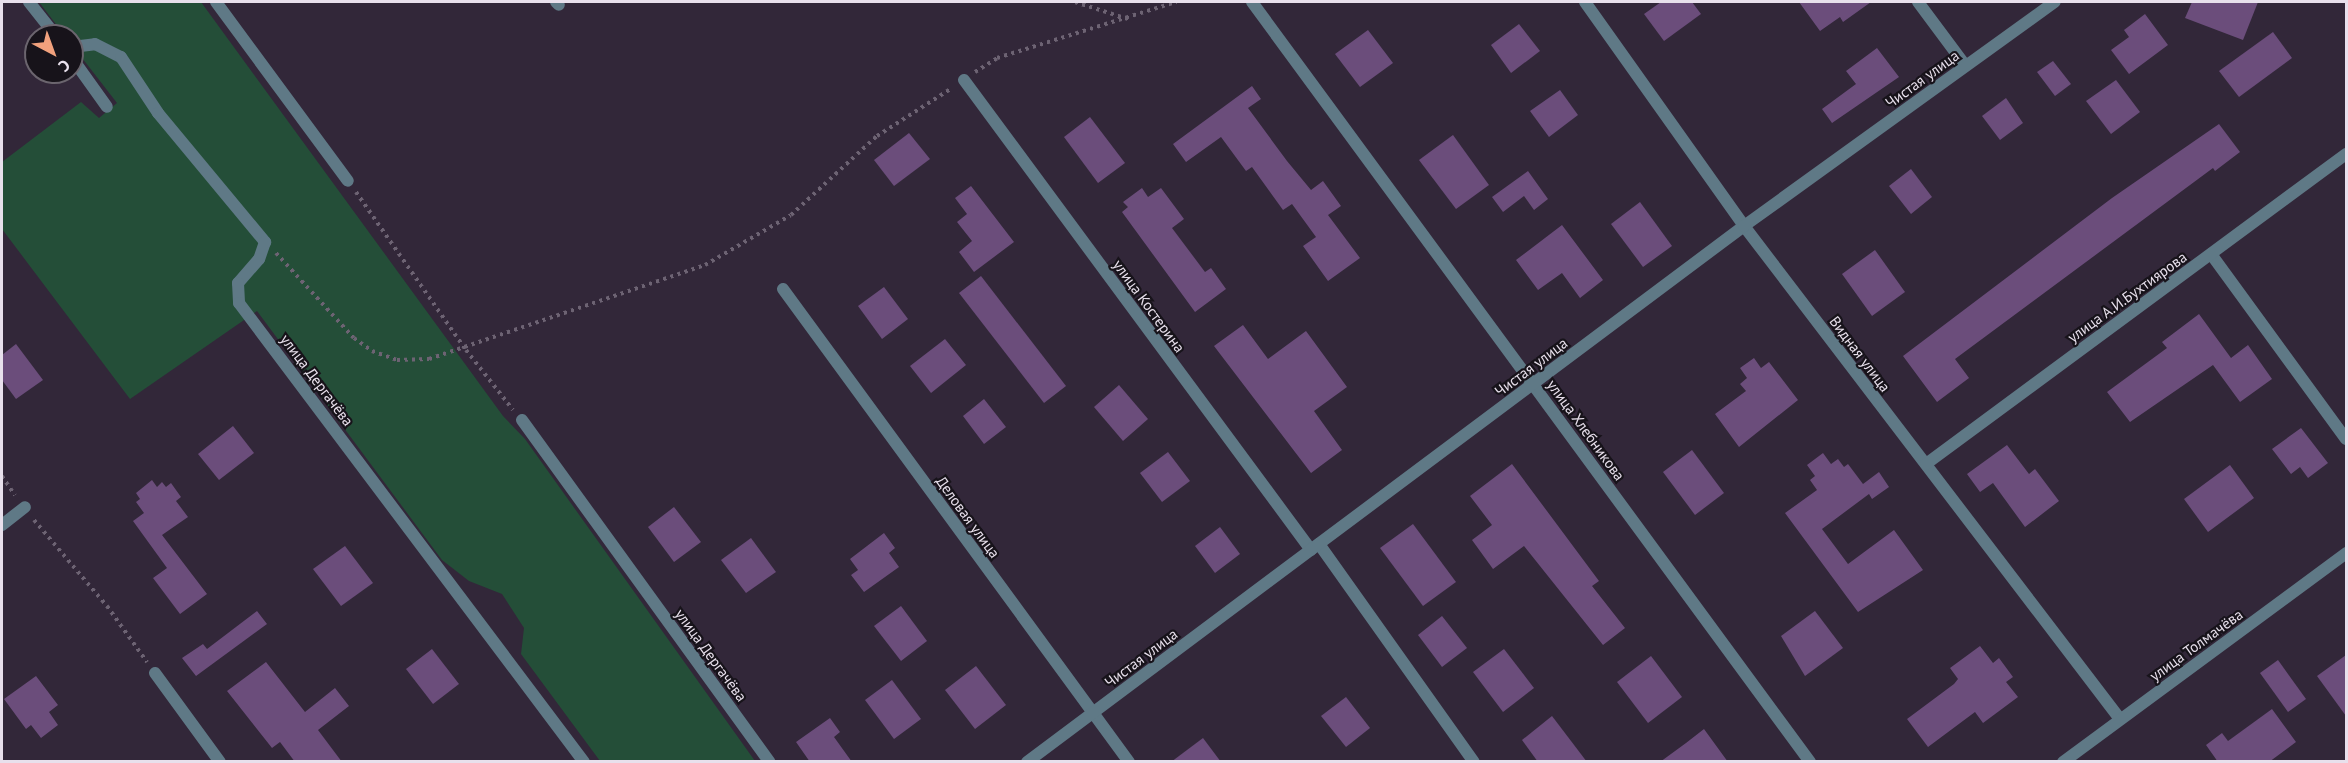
<!DOCTYPE html>
<meta charset="utf-8">
<style>
body{margin:0}
#map{position:relative;width:2348px;height:763px;overflow:hidden;background:#322739;font-family:"PT Sans",sans-serif}
div>[style]{position:absolute}
.green>*{inset:0;background:#244e38}
.building>*{inset:0;background:#6b4d7b}
.path>*{height:4px;margin-top:-2px;transform-origin:0;background:repeating-linear-gradient(90deg,#6d6373 0 3px,transparent 0 7.5px)}
.minor>*{height:12px;margin:-6px;padding:0 6px;transform-origin:6px;border-radius:6px;background:#5f7986}
span{translate:-50% -50%;white-space:nowrap;text-align:center;line-height:1.15;-webkit-text-stroke:4.5px #17131a;paint-order:stroke}
.street-label{font-size:15px;color:#e8e0ec}
.frame{position:absolute;inset:0;border:3px solid #e8e0ec;pointer-events:none}
.north{position:absolute;left:24px;top:24px;width:60px;height:60px;box-sizing:border-box;background:#17131a;border:2px solid #6b656e;border-radius:50%;rotate:139deg;font-size:16px;font-weight:700;line-height:24px;text-align:center;color:#e8e0ec}
.north::after{content:'';display:block;margin:auto;width:21px;height:27px;background:#f1a17d;clip-path:polygon(50% 0,100% 100%,50% 72%,0 100%)}
</style>
<div id="map">
<div class="green">
<div style="clip-path:polygon(39px 2px,201px 2px,503px 416px,525px 439px,755px 761px,600px 761px,521px 654px,524px 628px,502px 594px,469px 581px,442px 560px,257px 311px,130px 399px,2px 229px,2px 162px,81px 102px,99px 118px,117px 103px,72px 45px,72px 36px,65px 36px)"></div>
</div>
<div class="building">
<div style="clip-path:polygon(1661px 2px,1692px 2px,1701px 14px,1664px 41px,1644px 14px)"></div>
<div style="clip-path:polygon(1799px 2px,1871px 2px,1843px 22px,1840px 17px,1820px 31px)"></div>
<div style="clip-path:polygon(2192px 2px,2258px 2px,2243px 40px,2185px 18px)"></div>
<div style="clip-path:polygon(2145px 14px,2168px 45px,2129px 74px,2111px 50px,2129px 37px,2124px 30px)"></div>
<div style="clip-path:polygon(1519px 24px,1540px 51px,1511px 73px,1491px 45px)"></div>
<div style="clip-path:polygon(1368px 30px,1393px 63px,1360px 87px,1335px 54px)"></div>
<div style="clip-path:polygon(2273px 32px,2292px 58px,2239px 97px,2219px 71px)"></div>
<div style="clip-path:polygon(1877px 48px,1899px 77px,1832px 123px,1822px 109px,1856px 84px,1846px 71px)"></div>
<div style="clip-path:polygon(2053px 61px,2071px 84px,2055px 96px,2037px 72px)"></div>
<div style="clip-path:polygon(2116px 80px,2140px 112px,2111px 134px,2086px 101px)"></div>
<div style="clip-path:polygon(1252px 86px,1261px 99px,1248px 108px,1287px 161px,1311px 190px,1323px 181px,1341px 206px,1328px 215px,1360px 258px,1328px 281px,1303px 246px,1316px 237px,1292px 204px,1283px 210px,1252px 167px,1246px 171px,1221px 137px,1186px 162px,1173px 144px)"></div>
<div style="clip-path:polygon(1560px 90px,1578px 115px,1549px 137px,1530px 111px)"></div>
<div style="clip-path:polygon(2006px 98px,2023px 123px,2000px 140px,1982px 116px)"></div>
<div style="clip-path:polygon(1090px 117px,1125px 163px,1098px 183px,1064px 137px)"></div>
<div style="clip-path:polygon(2219px 124px,2240px 152px,2215px 171px,2213px 168px,1955px 359px,1969px 378px,1937px 402px,1903px 356px,2112px 198px)"></div>
<div style="clip-path:polygon(909px 133px,930px 159px,894px 186px,874px 160px)"></div>
<div style="clip-path:polygon(1453px 135px,1489px 185px,1456px 209px,1419px 160px)"></div>
<div style="clip-path:polygon(1911px 169px,1932px 197px,1911px 214px,1889px 186px)"></div>
<div style="clip-path:polygon(1528px 171px,1548px 199px,1534px 210px,1524px 196px,1503px 212px,1492px 197px)"></div>
<div style="clip-path:polygon(971px 186px,1014px 242px,974px 272px,959px 252px,972px 241px,957px 222px,967px 214px,955px 198px)"></div>
<div style="clip-path:polygon(1142px 188px,1148px 197px,1161px 188px,1184px 219px,1172px 228px,1205px 272px,1211px 268px,1226px 289px,1195px 312px,1122px 212px,1128px 207px,1123px 202px)"></div>
<div style="clip-path:polygon(1640px 202px,1672px 246px,1643px 267px,1611px 224px)"></div>
<div style="clip-path:polygon(1562px 225px,1603px 280px,1580px 298px,1562px 273px,1538px 290px,1516px 260px)"></div>
<div style="clip-path:polygon(1875px 250px,1905px 292px,1872px 316px,1842px 274px)"></div>
<div style="clip-path:polygon(981px 276px,1066px 386px,1044px 403px,959px 293px)"></div>
<div style="clip-path:polygon(884px 287px,908px 319px,882px 339px,858px 306px)"></div>
<div style="clip-path:polygon(2199px 314px,2231px 358px,2248px 345px,2272px 379px,2240px 402px,2213px 365px,2130px 422px,2107px 392px,2167px 348px,2162px 342px)"></div>
<div style="clip-path:polygon(1243px 325px,1268px 359px,1306px 331px,1347px 387px,1314px 411px,1342px 450px,1311px 473px,1214px 346px)"></div>
<div style="clip-path:polygon(945px 339px,966px 365px,931px 393px,910px 366px)"></div>
<div style="clip-path:polygon(16px 344px,43px 380px,16px 399px,2px 380px,2px 355px)"></div>
<div style="clip-path:polygon(1754px 358px,1761px 368px,1769px 362px,1798px 400px,1739px 447px,1715px 414px,1746px 391px,1740px 384px,1747px 378px,1740px 368px)"></div>
<div style="clip-path:polygon(1119px 385px,1148px 419px,1123px 441px,1094px 407px)"></div>
<div style="clip-path:polygon(984px 399px,1006px 427px,984px 444px,963px 416px)"></div>
<div style="clip-path:polygon(233px 426px,254px 453px,219px 480px,198px 454px)"></div>
<div style="clip-path:polygon(2301px 428px,2328px 463px,2308px 478px,2300px 467px,2291px 474px,2272px 449px)"></div>
<div style="clip-path:polygon(2007px 445px,2029px 474px,2035px 469px,2059px 501px,2025px 527px,1993px 483px,1980px 492px,1967px 474px)"></div>
<div style="clip-path:polygon(1692px 450px,1724px 493px,1695px 515px,1663px 472px)"></div>
<div style="clip-path:polygon(1168px 452px,1190px 481px,1162px 502px,1140px 473px)"></div>
<div style="clip-path:polygon(1823px 453px,1831px 464px,1838px 459px,1844px 467px,1848px 464px,1863px 484px,1879px 472px,1889px 487px,1872px 499px,1869px 494px,1822px 529px,1848px 564px,1894px 530px,1923px 570px,1858px 612px,1785px 513px,1817px 490px,1810px 480px,1815px 476px,1807px 465px)"></div>
<div style="clip-path:polygon(1512px 464px,1599px 581px,1592px 586px,1625px 628px,1603px 645px,1524px 546px,1493px 569px,1472px 540px,1492px 525px,1470px 496px)"></div>
<div style="clip-path:polygon(2230px 465px,2254px 498px,2208px 532px,2184px 499px)"></div>
<div style="clip-path:polygon(152px 480px,157px 487px,162px 482px,166px 487px,171px 483px,181px 497px,176px 501px,188px 517px,162px 535px,207px 594px,180px 614px,153px 578px,167px 568px,133px 521px,144px 513px,136px 502px,140px 499px,136px 493px)"></div>
<div style="clip-path:polygon(674px 507px,701px 542px,674px 562px,648px 527px)"></div>
<div style="clip-path:polygon(1413px 524px,1456px 582px,1423px 606px,1380px 548px)"></div>
<div style="clip-path:polygon(1220px 527px,1240px 554px,1215px 573px,1195px 546px)"></div>
<div style="clip-path:polygon(884px 533px,895px 548px,889px 553px,899px 567px,864px 592px,851px 575px,858px 570px,850px 559px)"></div>
<div style="clip-path:polygon(751px 538px,776px 572px,746px 593px,721px 560px)"></div>
<div style="clip-path:polygon(345px 546px,373px 583px,341px 606px,313px 569px)"></div>
<div style="clip-path:polygon(901px 606px,927px 641px,901px 661px,874px 626px)"></div>
<div style="clip-path:polygon(257px 611px,267px 624px,196px 676px,182px 658px,203px 644px,207px 649px)"></div>
<div style="clip-path:polygon(1815px 611px,1843px 648px,1805px 676px,1781px 636px)"></div>
<div style="clip-path:polygon(1442px 616px,1467px 648px,1442px 667px,1418px 635px)"></div>
<div style="clip-path:polygon(1980px 646px,1993px 663px,1999px 658px,2013px 677px,2006px 682px,2018px 697px,1983px 723px,1975px 712px,1928px 747px,1907px 719px,1954px 684px,1958px 679px,1950px 668px)"></div>
<div style="clip-path:polygon(432px 649px,459px 684px,433px 704px,406px 669px)"></div>
<div style="clip-path:polygon(1504px 649px,1534px 688px,1503px 712px,1473px 672px)"></div>
<div style="clip-path:polygon(2346px 655px,2346px 716px,2317px 676px)"></div>
<div style="clip-path:polygon(1651px 656px,1682px 697px,1648px 723px,1617px 682px)"></div>
<div style="clip-path:polygon(2278px 660px,2306px 699px,2288px 712px,2260px 673px)"></div>
<div style="clip-path:polygon(266px 662px,305px 712px,335px 688px,349px 706px,318px 730px,342px 762px,295px 762px,280px 742px,272px 748px,227px 691px)"></div>
<div style="clip-path:polygon(976px 666px,1006px 705px,975px 729px,945px 690px)"></div>
<div style="clip-path:polygon(36px 676px,58px 705px,49px 712px,58px 725px,41px 738px,31px 725px,26px 729px,4px 699px)"></div>
<div style="clip-path:polygon(892px 680px,921px 719px,894px 739px,865px 700px)"></div>
<div style="clip-path:polygon(1346px 697px,1370px 728px,1346px 747px,1321px 716px)"></div>
<div style="clip-path:polygon(2272px 709px,2296px 742px,2269px 762px,2218px 762px,2206px 745px,2222px 733px,2228px 741px)"></div>
<div style="clip-path:polygon(1552px 716px,1587px 762px,1538px 762px,1522px 740px)"></div>
<div style="clip-path:polygon(830px 718px,840px 732px,834px 737px,852px 762px,810px 762px,796px 742px)"></div>
<div style="clip-path:polygon(1704px 729px,1728px 762px,1660px 762px,1686px 743px)"></div>
<div style="clip-path:polygon(1203px 738px,1221px 762px,1171px 762px)"></div>
</div>
<div class="path">
<div style="left:1075px;top:2px;width:56px;rotate:17.8deg"></div>
<div style="left:975px;top:72px;width:26px;rotate:-32deg"></div>
<div style="left:997px;top:58px;width:188px;rotate:-17.4deg"></div>
<div style="left:356px;top:192px;width:193px;rotate:55.2deg"></div>
<div style="left:466px;top:350px;width:76px;rotate:51.9deg"></div>
<div style="left:276px;top:253px;width:115px;rotate:47.5deg"></div>
<div style="left:354px;top:338px;width:22px;rotate:36deg"></div>
<div style="left:372px;top:351px;width:27px;rotate:20deg"></div>
<div style="left:397px;top:360px;width:32px;rotate:-2deg"></div>
<div style="left:429px;top:359px;width:292px;rotate:-18.8deg"></div>
<div style="left:705px;top:265px;width:99px;rotate:-30.2deg"></div>
<div style="left:791px;top:215px;width:117px;rotate:-42.6deg"></div>
<div style="left:877px;top:136px;width:89px;rotate:-32.6deg"></div>
<div style="left:2px;top:476px;width:23px;rotate:56deg"></div>
<div style="left:34px;top:520px;width:113px;rotate:49.7deg"></div>
<div style="left:107px;top:606px;width:69px;rotate:54.5deg"></div>
</div>
<div class="minor">
<div style="left:29px;top:2px;width:43px;rotate:51.5deg"></div>
<div style="left:216px;top:2px;width:222px;rotate:53.6deg"></div>
<div style="left:556px;top:2px;width:4px;rotate:45deg"></div>
<div style="left:1252px;top:2px;width:943px;rotate:53.71deg"></div>
<div style="left:1585px;top:2px;width:275px;rotate:54.6deg"></div>
<div style="left:1744px;top:226px;width:620px;rotate:52.67deg"></div>
<div style="left:1918px;top:2px;width:79px;rotate:53.3deg"></div>
<div style="left:72px;top:47px;width:23px;rotate:-7deg"></div>
<div style="left:95px;top:44px;width:29px;rotate:27deg"></div>
<div style="left:121px;top:57px;width:67px;rotate:56.5deg"></div>
<div style="left:158px;top:113px;width:168px;rotate:50.3deg"></div>
<div style="left:265px;top:242px;width:18px;rotate:109deg"></div>
<div style="left:259px;top:259px;width:32px;rotate:131deg"></div>
<div style="left:238px;top:283px;width:20px;rotate:87deg"></div>
<div style="left:239px;top:303px;width:574px;rotate:53.07deg"></div>
<div style="left:72px;top:58px;width:60px;rotate:54.5deg"></div>
<div style="left:964px;top:80px;width:584px;rotate:53.56deg"></div>
<div style="left:2211px;top:254px;width:229px;rotate:53.9deg"></div>
<div style="left:783px;top:289px;width:586px;rotate:53.81deg"></div>
<div style="left:522px;top:420px;width:422px;rotate:54.1deg"></div>
<div style="left:1926px;top:464px;width:522px;rotate:-36.43deg"></div>
<div style="left:2px;top:525px;width:29px;rotate:-38deg"></div>
<div style="left:1319px;top:544px;width:267px;rotate:54.6deg"></div>
<div style="left:155px;top:673px;width:110px;rotate:53.9deg"></div>
<div style="left:1027px;top:762px;width:895px;rotate:-36.78deg"></div>
<div style="left:1744px;top:226px;width:383px;rotate:-35.8deg"></div>
<div style="left:2063px;top:762px;width:352px;rotate:-36.4deg"></div>
</div>
<div class="street-label">
<span style="left:1922px;top:79px;rotate:-36deg">Чистая улица</span>
<span style="left:2127px;top:297px;rotate:-36deg">улица А.И.Бухтиярова</span>
<span style="left:1149px;top:306px;rotate:54deg">улица Костерина</span>
<span style="left:1860px;top:354px;rotate:53deg">Видная улица</span>
<span style="left:1531px;top:367px;rotate:-37deg">Чистая улица</span>
<span style="left:317px;top:380px;rotate:53deg">улица Дергачёва</span>
<span style="left:1586px;top:430px;rotate:54deg">улица Хлебникова</span>
<span style="left:968px;top:517px;rotate:54deg">Деловая улица</span>
<span style="left:2196px;top:645px;rotate:-36deg">улица Толмачёва</span>
<span style="left:711px;top:655px;rotate:54deg">улица Дергачёва</span>
<span style="left:1141px;top:658px;rotate:-37deg">Чистая улица</span>
</div>
<div class="frame"></div>
<div class="north">С</div>
</div>
